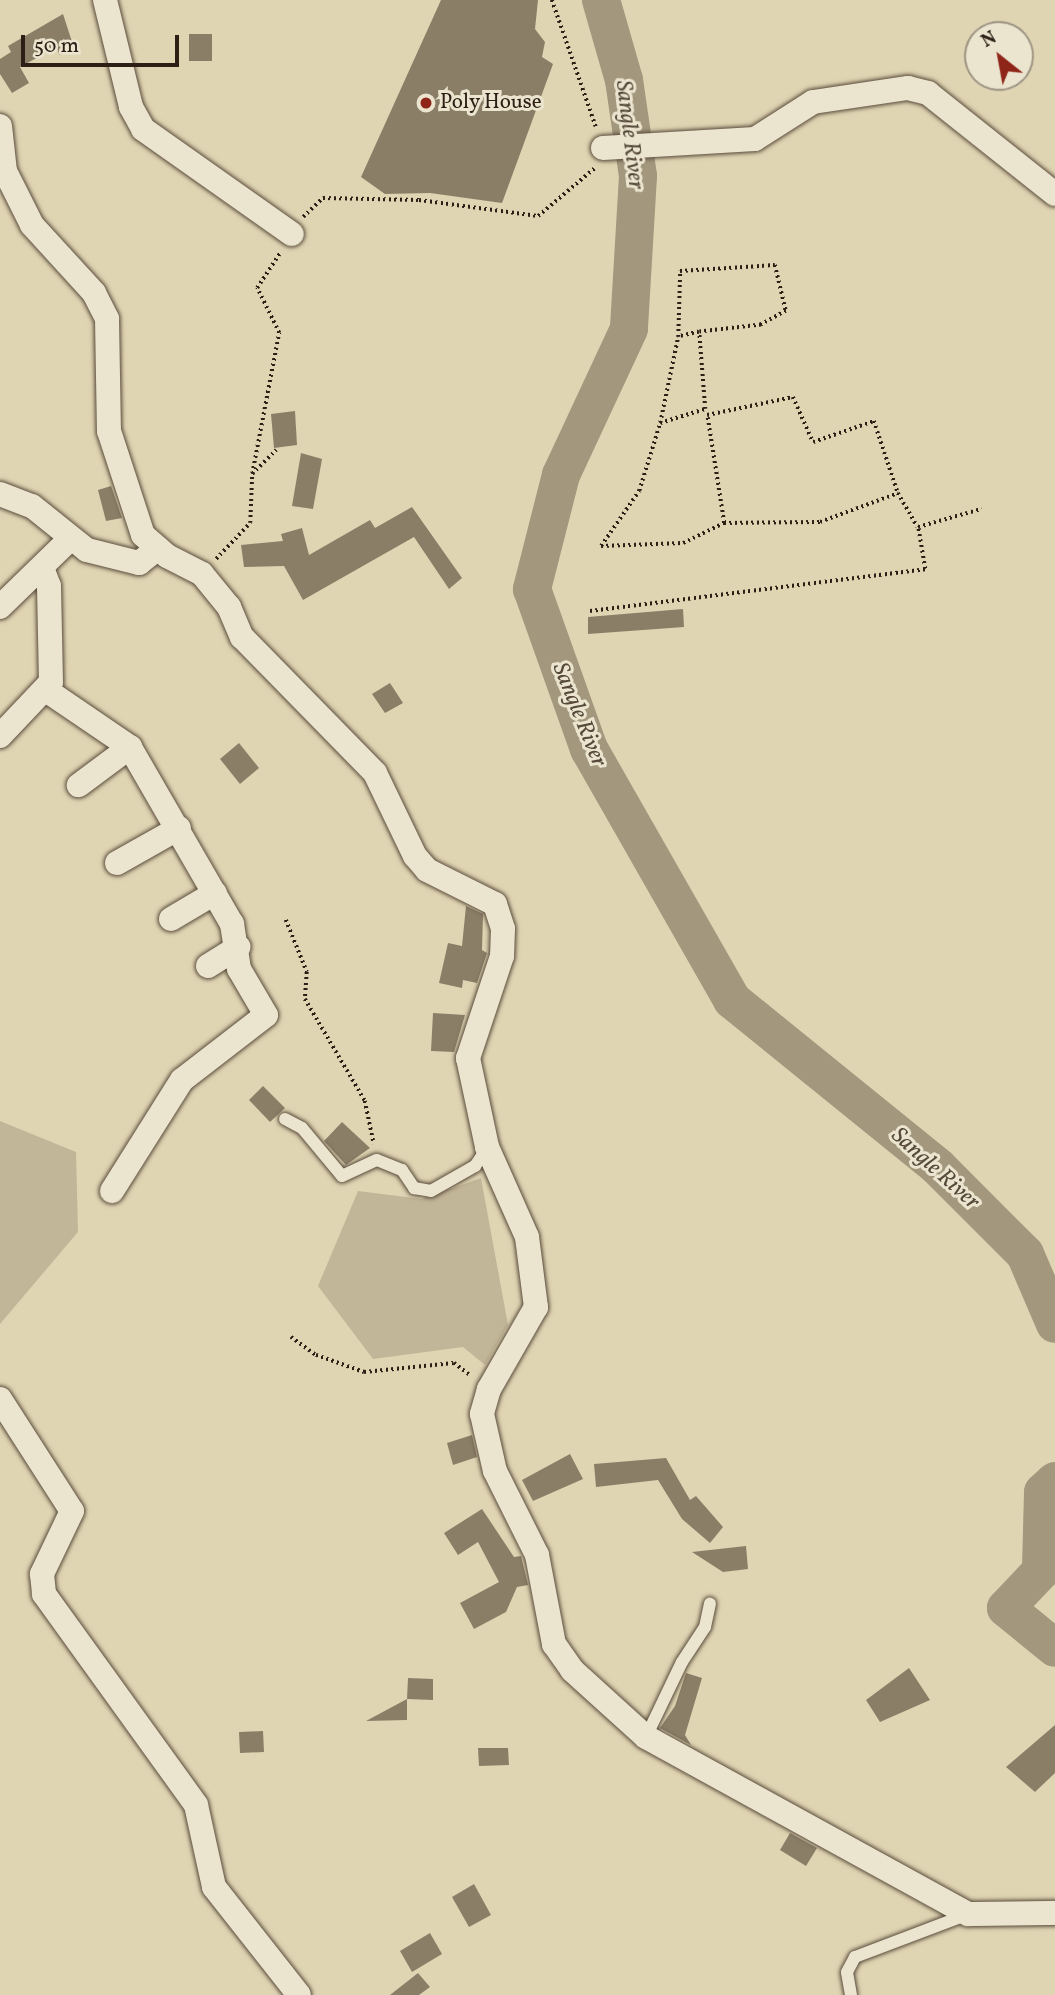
<!DOCTYPE html>
<style>
body{margin:0}
#map{position:relative;width:1055px;height:1995px;overflow:hidden;background:#e0d5b3;font-family:Vollkorn,serif}
div>[style]{position:absolute}
.green>*{inset:0;background:#c2b698}
.river>*{height:38px;margin:-19px;padding:0 19px;transform-origin:19px;border-radius:19px;background:#a3977d}
.building>*{inset:0;background:#8a7e67}
.path>*{height:3.5px;margin-top:-1.75px;transform-origin:0;background:repeating-linear-gradient(90deg,#2d1f15 0 2px,transparent 0 5.5px)}
.roads{filter:drop-shadow(0 0 2px #5a4c3c) drop-shadow(0 0 2px #5a4c3c)}
.lane>*{height:12px;margin:-6px;padding:0 6px;transform-origin:6px;border-radius:6px;background:#ebe4ce}
.street>*{height:24px;margin:-12px;padding:0 12px;transform-origin:12px;border-radius:12px;background:#ebe4ce}
.dots>*{width:19px;height:19px;translate:-50% -50%;box-sizing:border-box;border:4px solid #ebe4ce;border-radius:50%}
span{translate:-50% -50%;white-space:nowrap;text-align:center;line-height:1.15;-webkit-text-stroke:6px #ebe4ce;paint-order:stroke}
.poi-label{font-size:21px;color:#2d1f15}
.left{translate:0 -50%;text-align:left}
.water-label{font-size:23px;color:#564939;font-style:italic}
.north{position:absolute;left:964px;top:21px;width:70px;height:70px;box-sizing:border-box;background:#ebe4ce;border:2px solid #9f9584;border-radius:50%;rotate:329deg;font-size:19px;font-weight:700;line-height:28px;text-align:center;color:#2d1f15}
.north::after{content:'';display:block;margin:auto;width:24px;height:32px;background:#8f2418;clip-path:polygon(50% 0,100% 100%,50% 72%,0 100%)}
.scale{position:absolute;left:21px;top:35px;width:158px;height:32px;box-sizing:border-box;border:4px solid #2d1f15;border-top:0;padding-left:9px;font-size:21px;line-height:24px;white-space:nowrap;color:#2d1f15;-webkit-text-stroke:5px #ebe4ce;paint-order:stroke}
</style>
<div id="map">
<div class="green">
<div style="clip-path:polygon(0 1121px,76px 1152px,78px 1232px,0 1324px)"></div>
<div style="clip-path:polygon(481px 1178px,508px 1325px,485px 1365px,463px 1347px,373px 1359px,318px 1286px,358px 1191px,422px 1199px)"></div>
</div>
<div class="river">
<div style="left:601px;top:0;width:83px;rotate:74deg"></div>
<div style="left:624px;top:80px;width:97px;rotate:81.7deg"></div>
<div style="left:638px;top:176px;width:153px;rotate:93.4deg"></div>
<div style="left:629px;top:329px;width:161px;rotate:115deg"></div>
<div style="left:561px;top:475px;width:118px;rotate:104.3deg"></div>
<div style="left:532px;top:589px;width:170px;rotate:70.4deg"></div>
<div style="left:589px;top:749px;width:289px;rotate:60.3deg"></div>
<div style="left:732px;top:1000px;width:265px;rotate:39deg"></div>
<div style="left:938px;top:1167px;width:123px;rotate:45deg"></div>
<div style="left:1025px;top:1254px;width:76px;rotate:66.8deg"></div>
<div style="left:1055px;top:1481px;width:16px;rotate:137deg"></div>
<div style="left:1043px;top:1492px;width:79px;rotate:91.5deg"></div>
<div style="left:1041px;top:1571px;width:51px;rotate:133.4deg"></div>
<div style="left:1006px;top:1608px;width:63px;rotate:39.2deg"></div>
</div>
<div class="building">
<div style="clip-path:polygon(441px 0,538px 0,535px 29px,545px 42px,542px 57px,553px 64px,502px 203px,430px 193px,385px 194px,361px 177px)"></div>
<div style="clip-path:polygon(63px 14px,75px 51px,59px 55px,57px 47px,20px 67px,29px 83px,12px 93px,0 74px,0 59px,11px 52px,8px 46px)"></div>
<div style="clip-path:polygon(189px 34px,212px 34px,212px 61px,189px 61px)"></div>
<div style="clip-path:polygon(295px 411px,297px 445px,274px 448px,271px 414px)"></div>
<div style="clip-path:polygon(301px 453px,322px 459px,313px 509px,292px 506px)"></div>
<div style="clip-path:polygon(111px 486px,122px 518px,106px 521px,98px 490px)"></div>
<div style="clip-path:polygon(412px 507px,462px 578px,449px 589px,414px 537px,303px 600px,284px 566px,244px 567px,241px 545px,283px 541px,281px 534px,302px 528px,309px 555px,370px 520px,375px 528px)"></div>
<div style="clip-path:polygon(683px 609px,684px 627px,588px 634px,588px 617px)"></div>
<div style="clip-path:polygon(390px 683px,403px 703px,385px 713px,372px 694px)"></div>
<div style="clip-path:polygon(239px 743px,259px 768px,240px 784px,220px 759px)"></div>
<div style="clip-path:polygon(466px 906px,483px 914px,482px 950px,487px 953px,477px 983px,463px 980px,462px 988px,439px 983px,448px 943px,462px 946px)"></div>
<div style="clip-path:polygon(433px 1013px,465px 1015px,454px 1052px,431px 1051px)"></div>
<div style="clip-path:polygon(263px 1086px,285px 1108px,270px 1122px,249px 1100px)"></div>
<div style="clip-path:polygon(342px 1122px,370px 1148px,346px 1165px,324px 1141px)"></div>
<div style="clip-path:polygon(472px 1435px,477px 1457px,453px 1465px,447px 1443px)"></div>
<div style="clip-path:polygon(570px 1454px,583px 1479px,533px 1501px,522px 1480px)"></div>
<div style="clip-path:polygon(666px 1458px,690px 1500px,696px 1496px,723px 1527px,710px 1543px,682px 1519px,658px 1480px,596px 1487px,594px 1464px)"></div>
<div style="clip-path:polygon(482px 1509px,514px 1557px,521px 1556px,528px 1585px,517px 1587px,506px 1612px,474px 1629px,460px 1603px,499px 1582px,478px 1542px,458px 1555px,444px 1533px)"></div>
<div style="clip-path:polygon(746px 1546px,748px 1569px,723px 1572px,692px 1552px)"></div>
<div style="clip-path:polygon(909px 1668px,930px 1700px,880px 1722px,866px 1700px)"></div>
<div style="clip-path:polygon(686px 1673px,702px 1678px,685px 1735px,691px 1745px,660px 1728px,675px 1706px)"></div>
<div style="clip-path:polygon(408px 1678px,433px 1679px,433px 1700px,407px 1699px,407px 1720px,366px 1721px,407px 1699px)"></div>
<div style="clip-path:polygon(1055px 1725px,1055px 1773px,1035px 1792px,1006px 1767px)"></div>
<div style="clip-path:polygon(263px 1731px,264px 1752px,240px 1753px,239px 1732px)"></div>
<div style="clip-path:polygon(478px 1748px,508px 1748px,509px 1765px,479px 1766px)"></div>
<div style="clip-path:polygon(790px 1833px,817px 1848px,806px 1866px,780px 1850px)"></div>
<div style="clip-path:polygon(474px 1884px,491px 1915px,469px 1927px,452px 1897px)"></div>
<div style="clip-path:polygon(430px 1933px,442px 1954px,412px 1972px,400px 1951px)"></div>
<div style="clip-path:polygon(418px 1973px,430px 1987px,419px 1995px,390px 1995px)"></div>
</div>
<div class="path">
<div style="left:552px;top:0;width:134px;rotate:70.9deg"></div>
<div style="left:303px;top:217px;width:28px;rotate:-44deg"></div>
<div style="left:323px;top:198px;width:96px;rotate:1.2deg"></div>
<div style="left:419px;top:200px;width:120px;rotate:7.7deg"></div>
<div style="left:538px;top:216px;width:76px;rotate:-40.2deg"></div>
<div style="left:660px;top:423px;width:47px;rotate:-17.3deg"></div>
<div style="left:705px;top:409px;width:77px;rotate:-94.5deg"></div>
<div style="left:699px;top:332px;width:22px;rotate:167deg"></div>
<div style="left:252px;top:474px;width:144px;rotate:-79.2deg"></div>
<div style="left:279px;top:333px;width:50px;rotate:-116.1deg"></div>
<div style="left:257px;top:288px;width:42px;rotate:-56.7deg"></div>
<div style="left:724px;top:523px;width:109px;rotate:-98.9deg"></div>
<div style="left:707px;top:415px;width:88px;rotate:-11.8deg"></div>
<div style="left:793px;top:397px;width:49px;rotate:66deg"></div>
<div style="left:813px;top:442px;width:65px;rotate:-19deg"></div>
<div style="left:874px;top:421px;width:76px;rotate:71.6deg"></div>
<div style="left:601px;top:546px;width:67px;rotate:-55.4deg"></div>
<div style="left:639px;top:491px;width:71px;rotate:-72.8deg"></div>
<div style="left:660px;top:423px;width:88px;rotate:-78.2deg"></div>
<div style="left:678px;top:337px;width:66px;rotate:-88.3deg"></div>
<div style="left:680px;top:271px;width:95px;rotate:-3.6deg"></div>
<div style="left:775px;top:265px;width:47px;rotate:76.6deg"></div>
<div style="left:786px;top:311px;width:29px;rotate:151deg"></div>
<div style="left:761px;top:325px;width:62px;rotate:173.6deg"></div>
<div style="left:601px;top:546px;width:82px;rotate:-2.1deg"></div>
<div style="left:683px;top:543px;width:46px;rotate:-26deg"></div>
<div style="left:724px;top:523px;width:96px;rotate:-0.6deg"></div>
<div style="left:820px;top:522px;width:83px;rotate:-20.4deg"></div>
<div style="left:898px;top:493px;width:39px;rotate:60deg"></div>
<div style="left:216px;top:559px;width:50px;rotate:-46.6deg"></div>
<div style="left:250px;top:523px;width:49px;rotate:-87.7deg"></div>
<div style="left:252px;top:474px;width:34px;rotate:-45deg"></div>
<div style="left:590px;top:611px;width:338px;rotate:-7.1deg"></div>
<div style="left:925px;top:569px;width:43px;rotate:-99.5deg"></div>
<div style="left:918px;top:527px;width:66px;rotate:-15.9deg"></div>
<div style="left:286px;top:920px;width:56px;rotate:68deg"></div>
<div style="left:307px;top:972px;width:27px;rotate:94deg"></div>
<div style="left:305px;top:999px;width:118px;rotate:59.5deg"></div>
<div style="left:365px;top:1101px;width:44px;rotate:78.2deg"></div>
<div style="left:291px;top:1337px;width:31px;rotate:36deg"></div>
<div style="left:316px;top:1355px;width:51px;rotate:19.5deg"></div>
<div style="left:364px;top:1372px;width:90px;rotate:-5.7deg"></div>
<div style="left:454px;top:1363px;width:20px;rotate:37deg"></div>
</div>
<div class="roads">
<div class="lane">
<div style="left:285px;top:1119px;width:19px;rotate:28deg"></div>
<div style="left:302px;top:1128px;width:62px;rotate:50.2deg"></div>
<div style="left:342px;top:1176px;width:38px;rotate:-25deg"></div>
<div style="left:377px;top:1160px;width:27px;rotate:22deg"></div>
<div style="left:402px;top:1170px;width:22px;rotate:56deg"></div>
<div style="left:414px;top:1188px;width:17px;rotate:10deg"></div>
<div style="left:431px;top:1191px;width:51px;rotate:-29.6deg"></div>
<div style="left:475px;top:1166px;width:22px;rotate:-56deg"></div>
<div style="left:646px;top:1737px;width:83px;rotate:-64.4deg"></div>
<div style="left:682px;top:1662px;width:42px;rotate:-56.7deg"></div>
<div style="left:705px;top:1627px;width:24px;rotate:-78deg"></div>
<div style="left:851px;top:1995px;width:23px;rotate:-100deg"></div>
<div style="left:847px;top:1972px;width:17px;rotate:-62deg"></div>
<div style="left:855px;top:1957px;width:121px;rotate:-20.8deg"></div>
</div>
<div class="street">
<div style="left:105px;top:0;width:110px;rotate:76.3deg"></div>
<div style="left:131px;top:107px;width:25px;rotate:61deg"></div>
<div style="left:143px;top:129px;width:182px;rotate:35.2deg"></div>
<div style="left:0;top:126px;width:45px;rotate:83.7deg"></div>
<div style="left:5px;top:171px;width:60px;rotate:63.4deg"></div>
<div style="left:32px;top:225px;width:92px;rotate:47.6deg"></div>
<div style="left:94px;top:293px;width:29px;rotate:63deg"></div>
<div style="left:107px;top:319px;width:112px;rotate:89deg"></div>
<div style="left:109px;top:431px;width:109px;rotate:71.9deg"></div>
<div style="left:143px;top:535px;width:32px;rotate:41deg"></div>
<div style="left:167px;top:556px;width:39px;rotate:27deg"></div>
<div style="left:202px;top:574px;width:43px;rotate:50.7deg"></div>
<div style="left:229px;top:607px;width:33px;rotate:67deg"></div>
<div style="left:242px;top:637px;width:190px;rotate:45.6deg"></div>
<div style="left:375px;top:773px;width:92px;rotate:64.3deg"></div>
<div style="left:415px;top:856px;width:18px;rotate:49deg"></div>
<div style="left:427px;top:870px;width:76px;rotate:26.6deg"></div>
<div style="left:495px;top:904px;width:26px;rotate:72deg"></div>
<div style="left:503px;top:929px;width:27px;rotate:92deg"></div>
<div style="left:502px;top:956px;width:108px;rotate:108.4deg"></div>
<div style="left:468px;top:1058px;width:91px;rotate:77.9deg"></div>
<div style="left:487px;top:1147px;width:98px;rotate:66deg"></div>
<div style="left:527px;top:1237px;width:71px;rotate:82.7deg"></div>
<div style="left:536px;top:1307px;width:95px;rotate:119.8deg"></div>
<div style="left:489px;top:1389px;width:26px;rotate:106deg"></div>
<div style="left:482px;top:1414px;width:58px;rotate:77.2deg"></div>
<div style="left:495px;top:1471px;width:94px;rotate:63.4deg"></div>
<div style="left:537px;top:1555px;width:91px;rotate:79.2deg"></div>
<div style="left:554px;top:1644px;width:32px;rotate:55deg"></div>
<div style="left:572px;top:1670px;width:100px;rotate:42.2deg"></div>
<div style="left:646px;top:1737px;width:367px;rotate:28.8deg"></div>
<div style="left:968px;top:1914px;width:87px;rotate:-0.7deg"></div>
<div style="left:603px;top:148px;width:152px;rotate:-3.4deg"></div>
<div style="left:755px;top:139px;width:69px;rotate:-32.5deg"></div>
<div style="left:813px;top:102px;width:96px;rotate:-8.4deg"></div>
<div style="left:908px;top:88px;width:21px;rotate:14deg"></div>
<div style="left:928px;top:93px;width:162px;rotate:38.5deg"></div>
<div style="left:0;top:494px;width:34px;rotate:21deg"></div>
<div style="left:32px;top:506px;width:70px;rotate:38.7deg"></div>
<div style="left:87px;top:550px;width:54px;rotate:14deg"></div>
<div style="left:139px;top:563px;width:24px;rotate:-38deg"></div>
<div style="left:0;top:607px;width:96px;rotate:-44.2deg"></div>
<div style="left:46px;top:690px;width:102px;rotate:34.2deg"></div>
<div style="left:130px;top:747px;width:64px;rotate:143.3deg"></div>
<div style="left:0;top:736px;width:74px;rotate:-46.6deg"></div>
<div style="left:51px;top:682px;width:96px;rotate:-91.2deg"></div>
<div style="left:49px;top:586px;width:19px;rotate:-111deg"></div>
<div style="left:117px;top:863px;width:71px;rotate:-29.4deg"></div>
<div style="left:171px;top:919px;width:51px;rotate:-30.6deg"></div>
<div style="left:208px;top:966px;width:36px;rotate:-32deg"></div>
<div style="left:112px;top:1191px;width:131px;rotate:-57.8deg"></div>
<div style="left:182px;top:1080px;width:106px;rotate:-37.7deg"></div>
<div style="left:266px;top:1015px;width:53px;rotate:-120.4deg"></div>
<div style="left:239px;top:969px;width:46px;rotate:-98.8deg"></div>
<div style="left:232px;top:924px;width:204px;rotate:-120deg"></div>
<div style="left:0;top:1399px;width:133px;rotate:57.3deg"></div>
<div style="left:72px;top:1511px;width:70px;rotate:115.5deg"></div>
<div style="left:42px;top:1574px;width:20px;rotate:84deg"></div>
<div style="left:44px;top:1594px;width:260px;rotate:54.2deg"></div>
<div style="left:196px;top:1805px;width:84px;rotate:77.6deg"></div>
<div style="left:214px;top:1887px;width:137px;rotate:51.8deg"></div>
</div>
</div>
<div class="dots">
<div style="left:426px;top:103px;background:#8f2418"></div>
</div>
<div class="poi-label">
<span class="left" style="left:440px;top:103px">Poly House</span>
</div>
<div class="water-label">
<span style="left:629px;top:135px;rotate:83deg">Sangle River</span>
<span style="left:579px;top:715px;rotate:68deg">Sangle River</span>
<span style="left:935px;top:1169px;rotate:42deg">Sangle River</span>
</div>
<div class="north">N</div>
<div class="scale">50 m</div>
</div>
